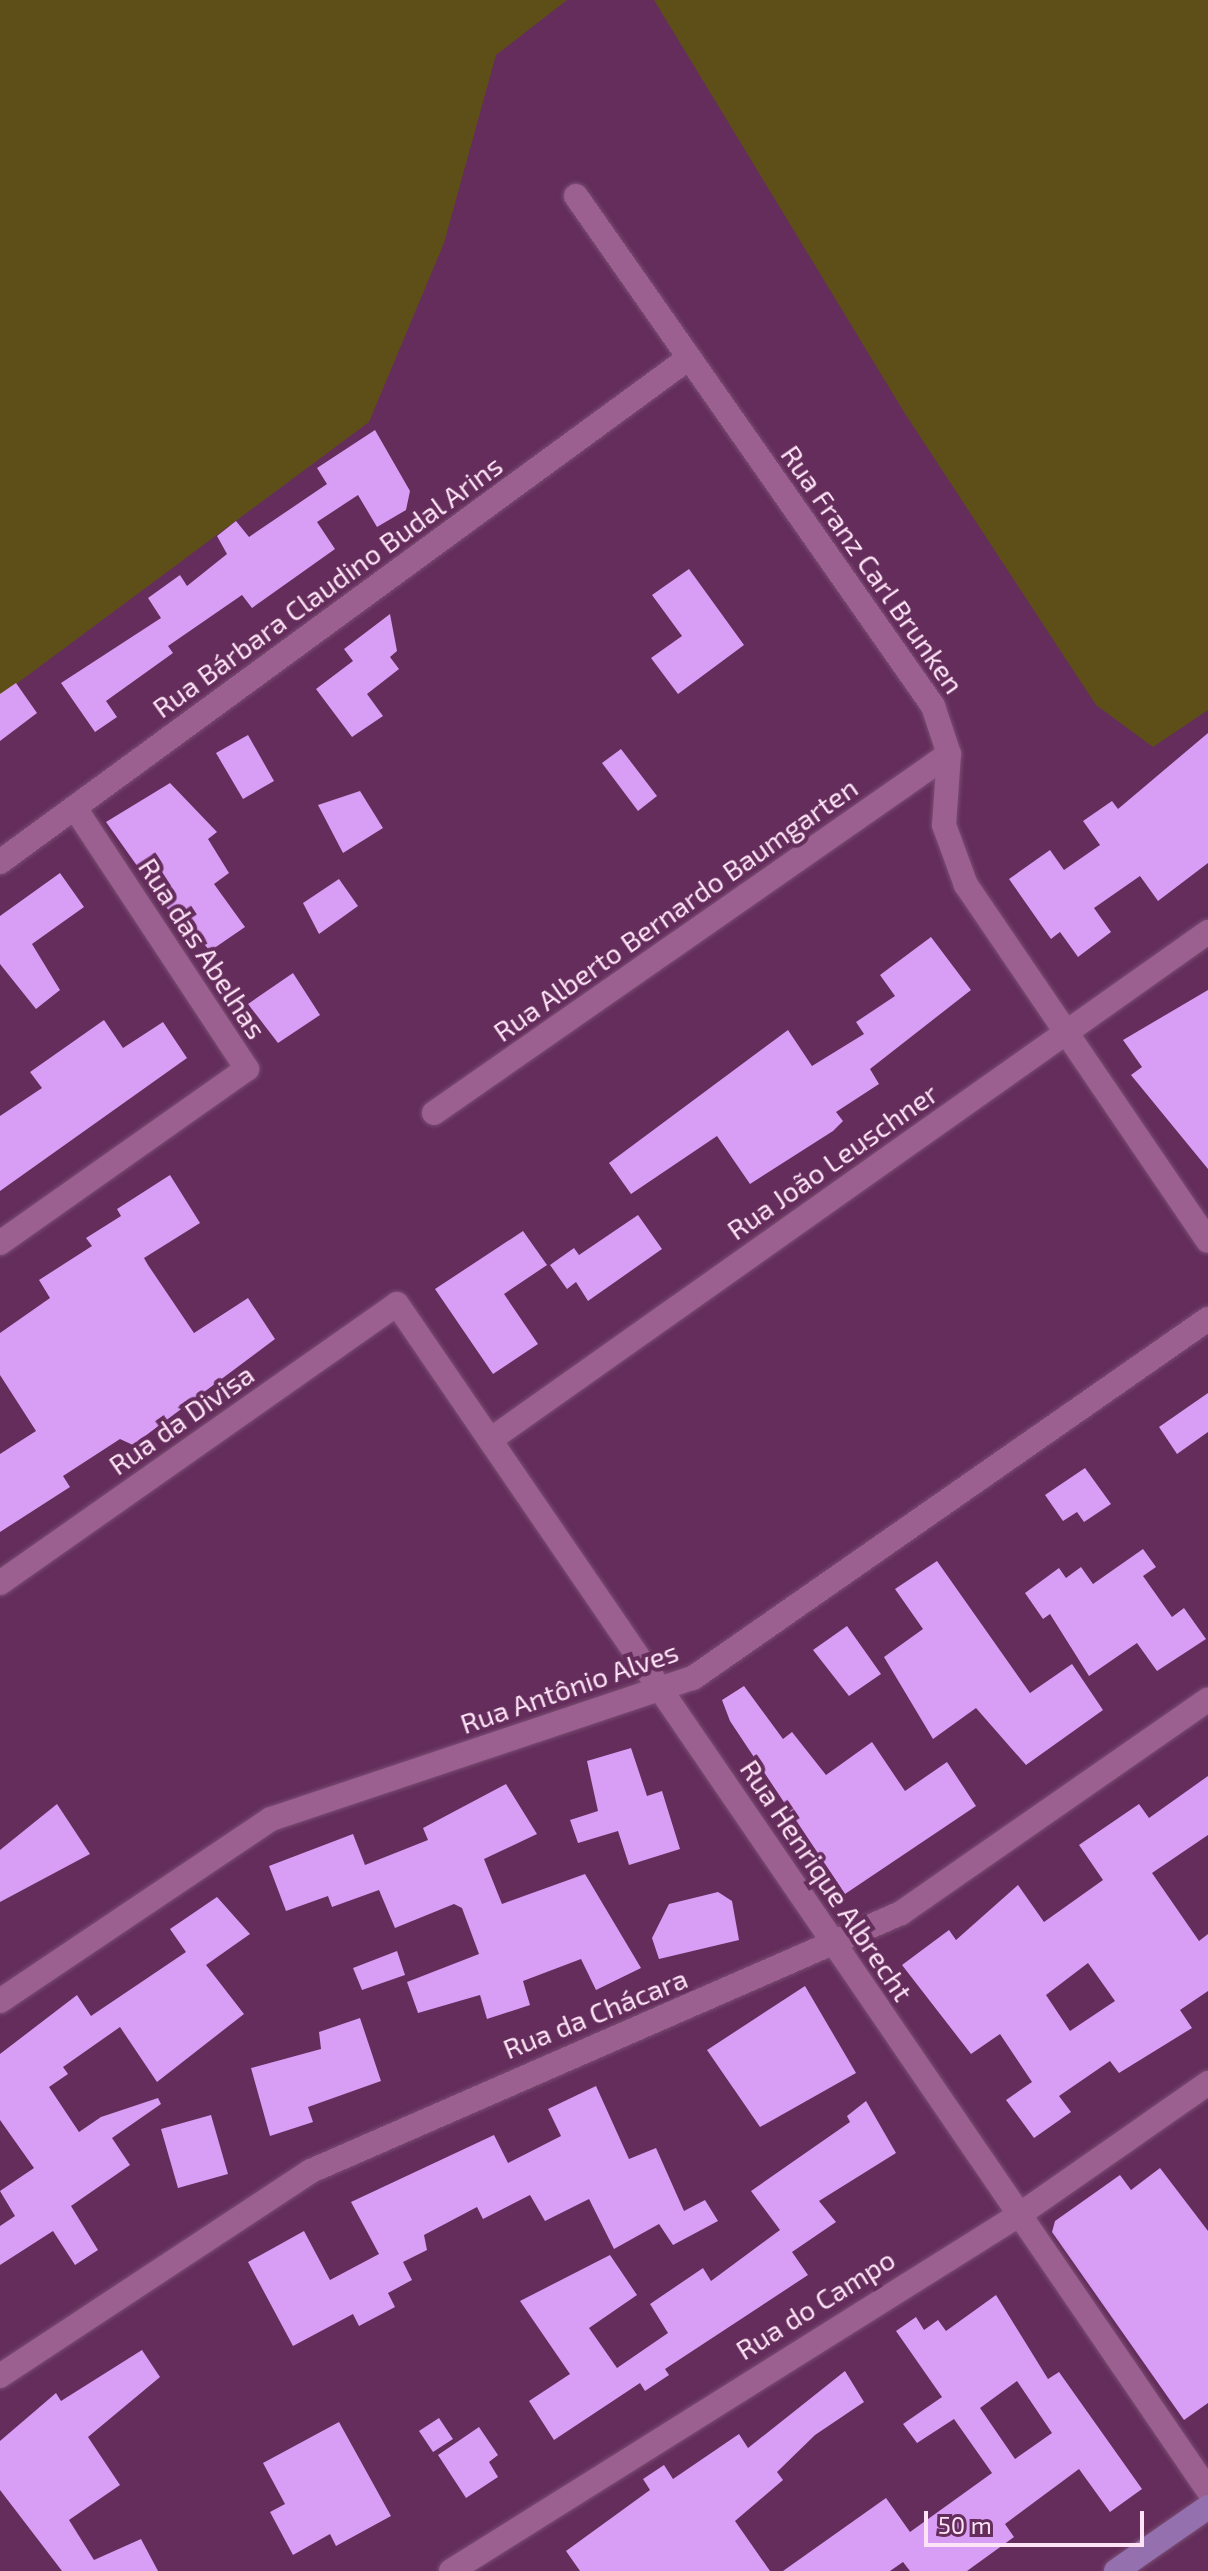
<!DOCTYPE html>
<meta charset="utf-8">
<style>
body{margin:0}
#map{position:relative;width:1208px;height:2571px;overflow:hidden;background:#642d5b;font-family:"Exo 2",sans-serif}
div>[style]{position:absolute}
.green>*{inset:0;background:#5e4f19}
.building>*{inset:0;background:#d89df5}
.roads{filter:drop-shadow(0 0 2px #7a4d73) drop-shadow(0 0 2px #7a4d73)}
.minor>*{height:24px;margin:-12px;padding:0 12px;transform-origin:12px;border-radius:12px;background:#9b6090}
.tertiary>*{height:24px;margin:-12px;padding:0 12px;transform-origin:12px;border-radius:12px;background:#9b6090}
.secondary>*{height:24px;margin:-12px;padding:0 12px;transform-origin:12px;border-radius:12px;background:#9470ae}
span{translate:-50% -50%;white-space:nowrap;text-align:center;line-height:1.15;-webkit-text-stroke:8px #642d5b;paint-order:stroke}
.street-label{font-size:28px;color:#fee3f7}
.scale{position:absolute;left:924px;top:2511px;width:220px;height:36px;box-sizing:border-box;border:4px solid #fee3f7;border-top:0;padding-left:10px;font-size:24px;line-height:28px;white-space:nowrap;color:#fee3f7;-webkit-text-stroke:6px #642d5b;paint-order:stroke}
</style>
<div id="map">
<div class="green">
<div style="clip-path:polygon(0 0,567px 0,496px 55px,444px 243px,369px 422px,0 696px)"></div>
<div style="clip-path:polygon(654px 0,1208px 0,1208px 710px,1153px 747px,1096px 705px,904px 412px)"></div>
</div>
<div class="building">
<div style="clip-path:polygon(375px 430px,410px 491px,406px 510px,377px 527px,358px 495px,317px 522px,335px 549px,252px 608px,242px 595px,168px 646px,173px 653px,106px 701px,117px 717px,95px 732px,61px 683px,161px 618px,148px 598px,180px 575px,187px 586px,227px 554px,217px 536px,236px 521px,249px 537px,327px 484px,317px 468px)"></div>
<div style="clip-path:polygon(689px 569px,744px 645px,678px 694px,651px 658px,682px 636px,652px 595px)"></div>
<div style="clip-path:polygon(390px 614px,397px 651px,390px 657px,399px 669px,367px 694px,383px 716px,352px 737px,316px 689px,353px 661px,344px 649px)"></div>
<div style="clip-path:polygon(16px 683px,37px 713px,0 741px,0 694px)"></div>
<div style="clip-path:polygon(1208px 733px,1208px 863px,1158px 901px,1140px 876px,1094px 908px,1111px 932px,1078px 957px,1060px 932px,1051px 939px,1009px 879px,1050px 850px,1064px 870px,1100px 845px,1083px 821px,1112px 801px,1118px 809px)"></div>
<div style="clip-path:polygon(248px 735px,274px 781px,243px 799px,216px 753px)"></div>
<div style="clip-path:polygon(621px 749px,657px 796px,638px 811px,602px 763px)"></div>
<div style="clip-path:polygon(170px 783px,217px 832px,208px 839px,229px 873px,214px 884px,245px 927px,210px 951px,204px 944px,196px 949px,106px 822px)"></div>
<div style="clip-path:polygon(360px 791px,383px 828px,343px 853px,318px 805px)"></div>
<div style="clip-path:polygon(60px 873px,84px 907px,32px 944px,60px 990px,36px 1009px,0 964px,0 916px)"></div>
<div style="clip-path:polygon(339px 879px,358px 906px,319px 934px,303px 903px)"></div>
<div style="clip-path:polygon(931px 937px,971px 990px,870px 1069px,879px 1084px,836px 1112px,843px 1121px,833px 1131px,750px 1184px,717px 1136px,631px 1194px,609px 1163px,788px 1030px,812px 1066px,864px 1034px,856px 1022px,895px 996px,880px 975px)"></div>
<div style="clip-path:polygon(293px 973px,320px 1015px,278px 1043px,248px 1004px)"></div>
<div style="clip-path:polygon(1208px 990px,1208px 1169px,1131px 1075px,1142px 1067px,1123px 1040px)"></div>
<div style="clip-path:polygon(104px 1020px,123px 1048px,163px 1022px,187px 1058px,0 1191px,0 1116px,42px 1088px,30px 1072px)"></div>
<div style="clip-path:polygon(170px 1175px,200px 1223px,144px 1258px,148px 1265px,194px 1333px,248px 1298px,275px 1339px,133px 1445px,120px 1439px,63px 1476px,70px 1487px,0 1532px,0 1454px,36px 1431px,0 1375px,0 1333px,50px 1298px,39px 1280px,92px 1246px,86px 1238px,121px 1216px,117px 1209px)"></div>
<div style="clip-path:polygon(638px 1215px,662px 1249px,588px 1301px,576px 1282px,567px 1289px,550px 1265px,574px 1248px,579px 1255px)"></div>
<div style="clip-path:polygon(523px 1231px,547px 1265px,504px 1294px,538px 1344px,493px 1374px,435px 1289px)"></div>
<div style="clip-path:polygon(1208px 1393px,1208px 1432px,1177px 1454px,1159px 1427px)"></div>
<div style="clip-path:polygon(1085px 1468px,1111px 1504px,1084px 1522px,1077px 1512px,1063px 1521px,1045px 1495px)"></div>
<div style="clip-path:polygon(1143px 1549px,1156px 1567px,1143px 1576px,1172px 1617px,1184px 1608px,1206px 1639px,1157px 1671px,1137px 1643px,1089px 1676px,1050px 1614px,1043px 1619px,1025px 1593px,1059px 1568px,1066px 1578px,1081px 1567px,1093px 1584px)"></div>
<div style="clip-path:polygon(937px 1561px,1030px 1693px,1072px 1664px,1103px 1710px,1026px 1765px,976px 1708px,933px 1739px,884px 1657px,923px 1629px,895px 1589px)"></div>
<div style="clip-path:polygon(847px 1626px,881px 1674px,849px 1696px,813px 1650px)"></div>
<div style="clip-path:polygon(744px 1686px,783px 1739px,792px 1732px,826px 1775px,872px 1742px,905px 1791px,947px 1762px,976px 1806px,845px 1894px,730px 1721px,722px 1700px)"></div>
<div style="clip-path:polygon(631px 1748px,647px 1796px,662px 1791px,680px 1849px,629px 1865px,618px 1831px,578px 1843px,570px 1820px,598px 1811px,587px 1761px)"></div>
<div style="clip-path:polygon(evenodd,1208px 1776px,1208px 1835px,1152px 1873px,1199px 1941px,1208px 1934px,1208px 1991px,1180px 2010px,1192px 2028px,1119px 2073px,1110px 2061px,1059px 2096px,1071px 2112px,1034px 2138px,1006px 2100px,1032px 2082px,1000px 2034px,971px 2054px,902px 1965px,949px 1930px,956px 1940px,1018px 1885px,1044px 1922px,1103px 1880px,1079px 1845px,1139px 1804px,1149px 1818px,1208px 1776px,1088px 1963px,1115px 2001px,1070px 2031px,1046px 1995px,1088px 1963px)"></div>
<div style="clip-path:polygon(506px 1784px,537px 1834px,484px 1859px,502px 1904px,585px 1874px,641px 1968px,596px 1990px,581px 1959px,523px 1981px,530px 2005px,487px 2019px,480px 1995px,418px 2013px,407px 1982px,479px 1954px,462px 1908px,454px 1904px,395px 1928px,379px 1890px,332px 1907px,328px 1896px,286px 1911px,269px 1866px,353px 1834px,365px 1865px,428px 1840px,423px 1828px)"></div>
<div style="clip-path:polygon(57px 1804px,90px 1854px,0 1902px,0 1850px)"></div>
<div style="clip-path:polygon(718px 1892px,732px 1901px,739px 1940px,659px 1959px,652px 1938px,669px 1904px)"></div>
<div style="clip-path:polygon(217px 1897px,250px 1934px,206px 1965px,244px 2014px,157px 2082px,120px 2027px,63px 2067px,68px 2074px,49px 2087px,79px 2132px,101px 2117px,158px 2098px,161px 2104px,112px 2138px,130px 2165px,71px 2206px,98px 2250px,75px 2265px,53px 2231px,0 2265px,0 2226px,15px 2216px,0 2191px,34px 2168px,0 2120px,0 2054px,77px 1995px,91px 2016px,186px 1952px,170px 1929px)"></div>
<div style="clip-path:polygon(397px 1951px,405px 1975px,362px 1990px,353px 1968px)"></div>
<div style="clip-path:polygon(805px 1986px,856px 2073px,760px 2127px,707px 2050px)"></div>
<div style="clip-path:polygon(360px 2018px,381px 2081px,308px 2107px,313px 2122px,270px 2136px,251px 2068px,321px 2049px,319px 2032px)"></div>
<div style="clip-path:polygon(596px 2086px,629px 2159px,656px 2148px,684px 2211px,705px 2200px,718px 2221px,673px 2245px,659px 2224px,614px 2249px,589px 2199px,545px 2221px,530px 2195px,483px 2219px,477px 2207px,424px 2235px,427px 2250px,403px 2262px,412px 2280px,388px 2293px,395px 2307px,359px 2326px,353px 2314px,293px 2346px,248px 2262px,304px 2231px,330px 2280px,379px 2254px,351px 2202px,494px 2135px,508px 2163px,561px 2136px,548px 2109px)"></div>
<div style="clip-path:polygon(866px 2101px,896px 2153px,819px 2201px,836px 2222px,792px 2252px,808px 2275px,665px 2369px,669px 2375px,645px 2391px,640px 2383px,554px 2440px,529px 2401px,570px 2374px,520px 2301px,610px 2255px,637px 2295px,589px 2328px,617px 2368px,668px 2333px,650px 2304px,703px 2268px,711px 2281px,780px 2230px,751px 2191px,850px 2122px,847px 2116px)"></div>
<div style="clip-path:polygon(211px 2115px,228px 2174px,178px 2188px,161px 2129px)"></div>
<div style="clip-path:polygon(1160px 2168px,1208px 2231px,1208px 2403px,1184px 2420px,1052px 2232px,1055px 2221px,1120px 2175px,1131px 2190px)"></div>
<div style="clip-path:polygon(evenodd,996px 2295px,1048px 2379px,1059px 2372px,1142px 2489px,1110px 2512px,1079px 2469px,1005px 2524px,1014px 2537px,967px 2571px,910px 2571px,903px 2562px,890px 2571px,783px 2571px,886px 2498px,910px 2532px,992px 2473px,954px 2419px,917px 2443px,903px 2424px,942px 2397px,896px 2331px,916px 2317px,924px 2330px,938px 2320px,946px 2331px,996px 2295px,1017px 2381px,1052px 2433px,1015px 2459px,980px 2408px,1017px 2381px)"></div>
<div style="clip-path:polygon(142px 2350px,160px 2377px,88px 2437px,120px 2485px,69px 2520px,94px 2560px,141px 2539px,158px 2571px,62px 2571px,0 2490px,0 2441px,56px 2393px,61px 2401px)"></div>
<div style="clip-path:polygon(845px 2371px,864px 2402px,815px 2435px,777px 2472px,783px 2480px,735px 2521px,770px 2571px,580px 2571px,566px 2551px,650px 2490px,643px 2479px,664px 2465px,673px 2479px,739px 2434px,748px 2448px)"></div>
<div style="clip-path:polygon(439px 2418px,453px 2439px,433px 2452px,419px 2431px)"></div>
<div style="clip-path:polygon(339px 2422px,391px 2516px,336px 2546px,330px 2534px,293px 2555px,270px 2512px,285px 2504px,263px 2463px)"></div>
<div style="clip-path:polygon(479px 2427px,498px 2455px,489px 2462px,498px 2477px,466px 2498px,438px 2455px)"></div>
</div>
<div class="roads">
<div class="minor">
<div style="left:576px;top:196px;width:623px;rotate:55.01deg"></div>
<div style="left:933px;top:706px;width:51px;rotate:71.6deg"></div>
<div style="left:949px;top:754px;width:71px;rotate:94deg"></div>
<div style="left:944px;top:825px;width:64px;rotate:69.9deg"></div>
<div style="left:966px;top:885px;width:430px;rotate:55.8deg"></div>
<div style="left:0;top:862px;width:854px;rotate:-36.19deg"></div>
<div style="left:434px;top:1113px;width:628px;rotate:-34.88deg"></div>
<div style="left:0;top:1243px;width:302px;rotate:-35.2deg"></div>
<div style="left:247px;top:1069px;width:313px;rotate:-123.4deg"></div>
<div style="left:490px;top:1440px;width:880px;rotate:-35.28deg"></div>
<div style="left:0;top:1583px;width:485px;rotate:-35.1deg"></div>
<div style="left:397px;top:1304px;width:1437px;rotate:55.64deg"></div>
<div style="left:0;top:2376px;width:372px;rotate:-33.4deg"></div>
<div style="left:311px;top:2171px;width:644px;rotate:-23.62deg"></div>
<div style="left:901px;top:1913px;width:374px;rotate:-34.8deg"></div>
<div style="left:451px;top:2571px;width:670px;rotate:-32.08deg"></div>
<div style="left:1019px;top:2215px;width:231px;rotate:-34.9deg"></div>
</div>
<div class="tertiary">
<div style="left:0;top:2001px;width:326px;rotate:-33.9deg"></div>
<div style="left:271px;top:1819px;width:445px;rotate:-18.5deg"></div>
<div style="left:693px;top:1678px;width:628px;rotate:-34.88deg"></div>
</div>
<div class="secondary">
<div style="left:1116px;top:2571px;width:112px;rotate:-34.8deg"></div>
</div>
</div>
<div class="street-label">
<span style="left:873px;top:569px;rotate:55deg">Rua Franz Carl Brunken</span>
<span style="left:327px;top:586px;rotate:-36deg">Rua Bárbara Claudino Budal Arins</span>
<span style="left:675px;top:909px;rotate:-35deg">Rua Alberto Bernardo Baumgarten</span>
<span style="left:203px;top:948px;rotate:57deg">Rua das Abelhas</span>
<span style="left:832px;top:1161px;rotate:-35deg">Rua João Leuschner</span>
<span style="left:181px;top:1419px;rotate:-35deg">Rua da Divisa</span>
<span style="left:569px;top:1687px;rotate:-19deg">Rua Antônio Alves</span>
<span style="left:827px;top:1880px;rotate:56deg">Rua Henrique Albrecht</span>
<span style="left:595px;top:2013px;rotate:-22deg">Rua da Chácara</span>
<span style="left:815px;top:2304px;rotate:-32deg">Rua do Campo</span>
</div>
<div class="scale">50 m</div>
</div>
